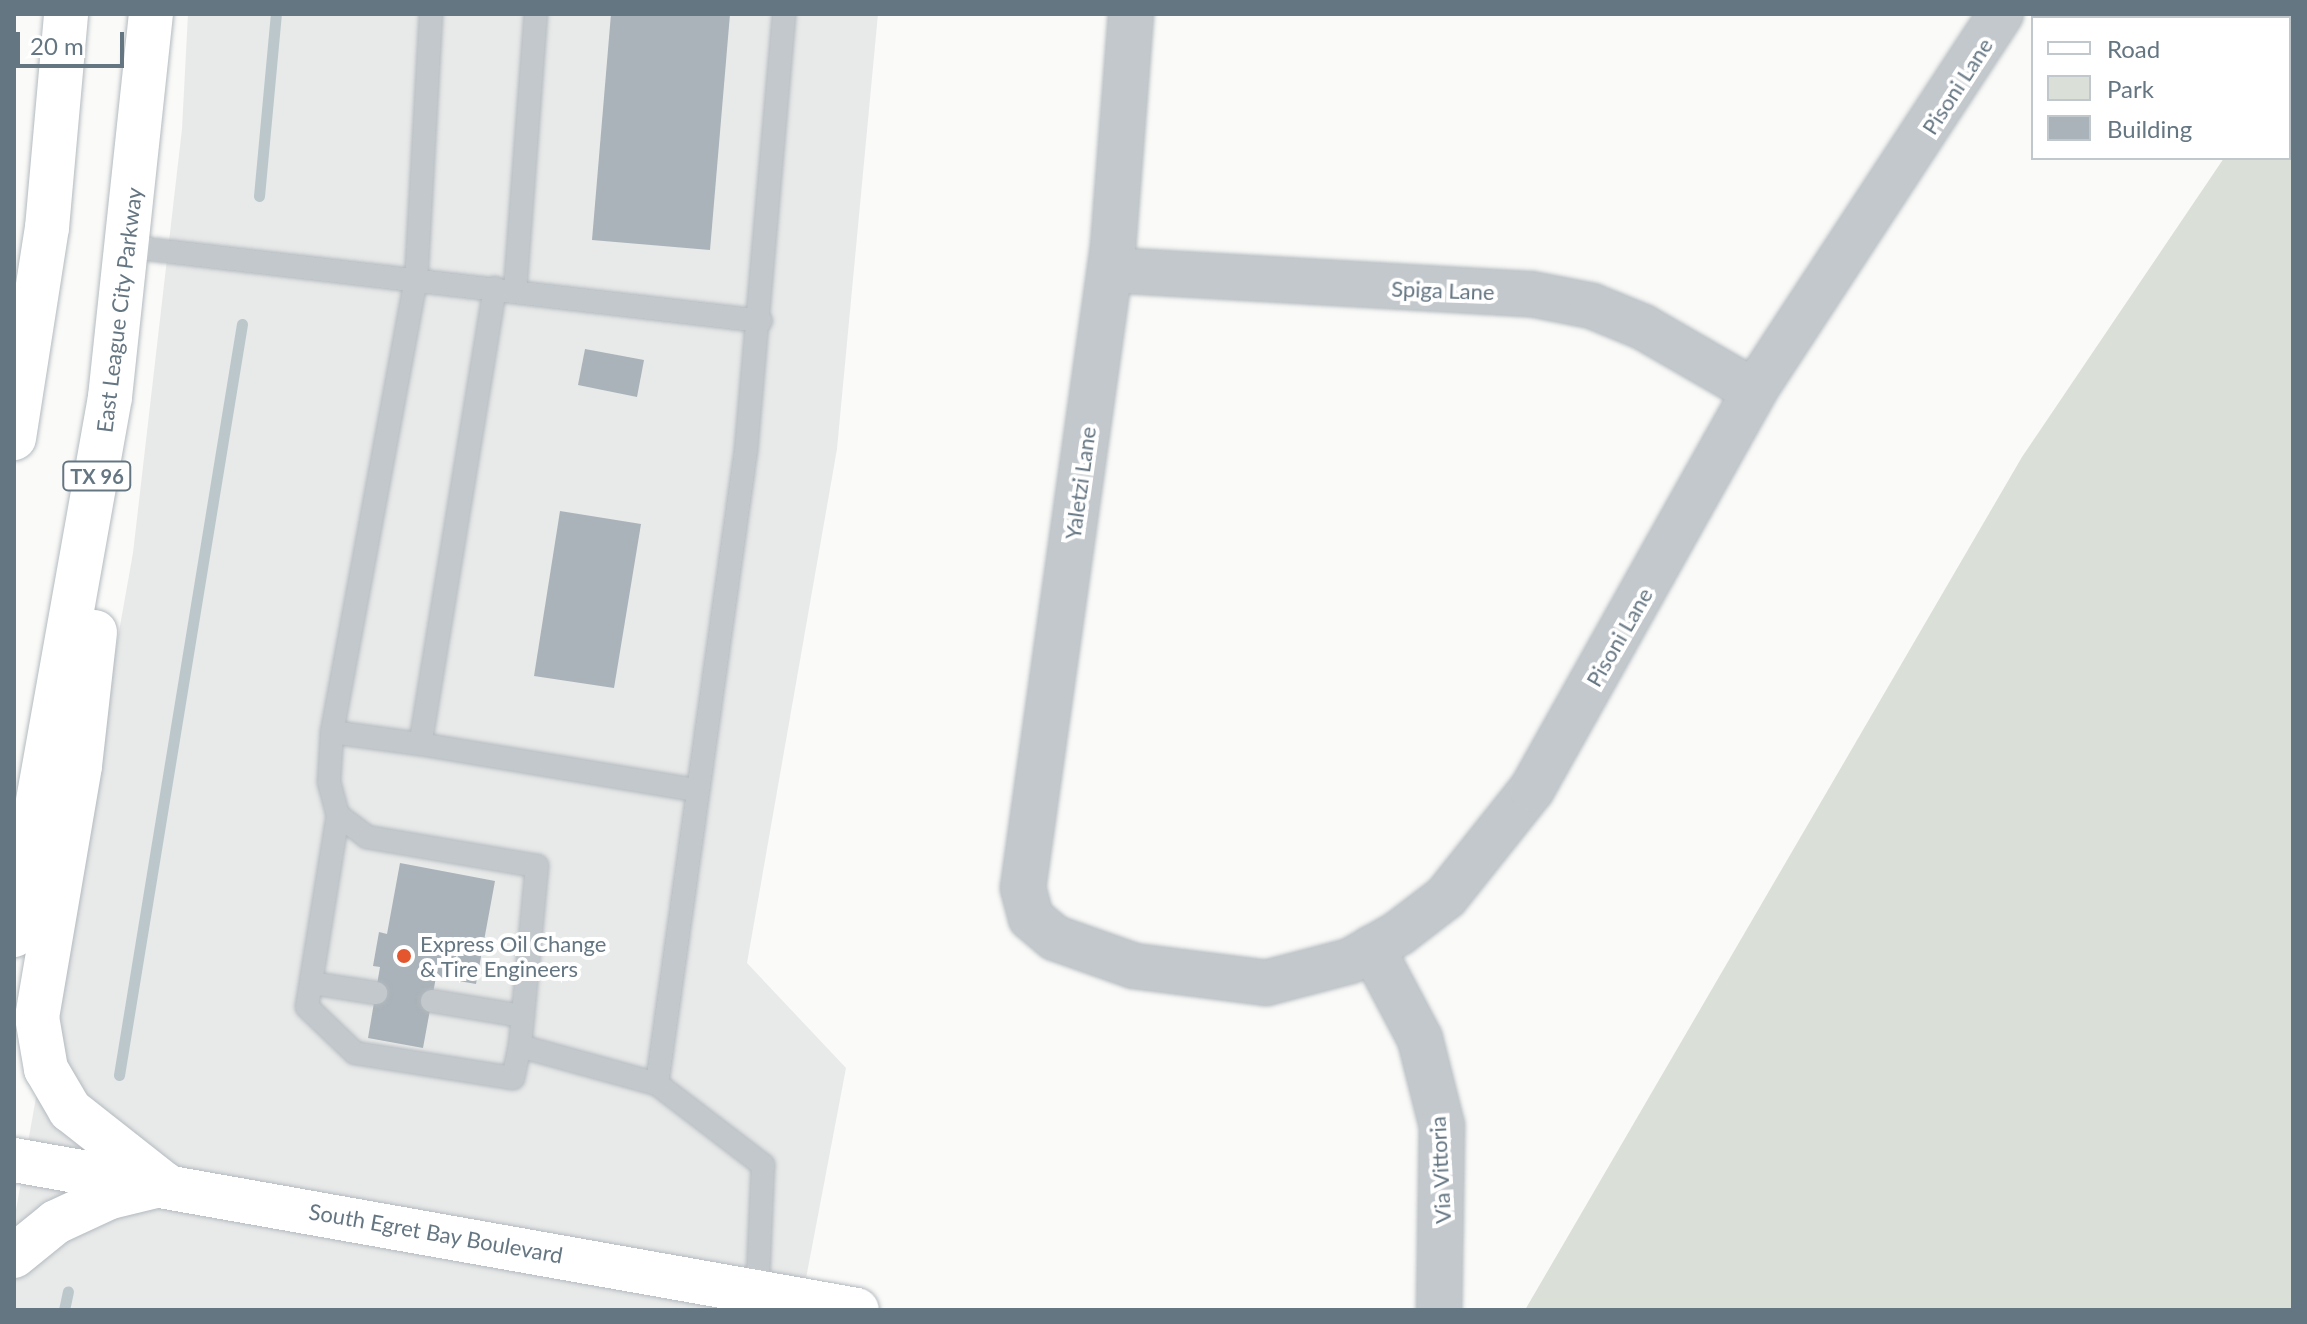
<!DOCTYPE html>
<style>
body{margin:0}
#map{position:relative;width:2307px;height:1324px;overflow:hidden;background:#fafaf8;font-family:Lato,sans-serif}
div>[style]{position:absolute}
.built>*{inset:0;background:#e8e9e9}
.green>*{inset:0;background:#dadfd7}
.stream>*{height:11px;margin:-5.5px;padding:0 5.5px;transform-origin:5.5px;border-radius:5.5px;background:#bbc7cb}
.building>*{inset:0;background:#aab3b9}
.roads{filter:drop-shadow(0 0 2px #b3babf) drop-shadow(0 0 2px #b3babf)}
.lane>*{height:22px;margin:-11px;padding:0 11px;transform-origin:11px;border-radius:11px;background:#c3c8cc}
.street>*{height:44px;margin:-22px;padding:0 22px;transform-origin:22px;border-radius:22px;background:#c3c8cc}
.secondary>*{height:44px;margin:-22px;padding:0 22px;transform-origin:22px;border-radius:22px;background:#fff}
.primary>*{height:44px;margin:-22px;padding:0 22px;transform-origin:22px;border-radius:22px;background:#fff}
.dots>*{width:22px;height:22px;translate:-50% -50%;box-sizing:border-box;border:4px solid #fff;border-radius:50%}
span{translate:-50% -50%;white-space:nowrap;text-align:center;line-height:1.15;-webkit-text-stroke:8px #fff;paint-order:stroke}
.shield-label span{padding:2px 6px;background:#fff;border:2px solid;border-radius:6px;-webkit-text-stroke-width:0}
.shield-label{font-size:20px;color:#657683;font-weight:700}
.street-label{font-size:22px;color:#657683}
.poi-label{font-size:22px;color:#657683}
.left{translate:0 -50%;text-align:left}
.frame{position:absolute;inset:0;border:16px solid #657683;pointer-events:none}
.legend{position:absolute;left:2031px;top:16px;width:260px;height:144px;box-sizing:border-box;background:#fff;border:2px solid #c1c8cd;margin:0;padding:10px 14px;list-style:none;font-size:24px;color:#657683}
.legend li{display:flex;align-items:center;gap:16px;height:40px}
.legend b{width:40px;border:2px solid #c1c8cd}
.scale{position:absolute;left:16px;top:32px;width:108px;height:36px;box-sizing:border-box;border:4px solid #657683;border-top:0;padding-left:10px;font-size:24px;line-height:28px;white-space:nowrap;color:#657683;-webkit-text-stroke:6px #fff;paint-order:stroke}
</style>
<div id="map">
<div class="built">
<div style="clip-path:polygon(188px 14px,878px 14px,837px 449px,747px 963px,846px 1068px,800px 1310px,14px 1310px,14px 1221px,133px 553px,182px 129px)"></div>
</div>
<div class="green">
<div style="clip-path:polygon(2293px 56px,2293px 1310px,1525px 1310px,2022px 457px,2224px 158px,2289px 158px)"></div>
</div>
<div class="stream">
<div style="left:259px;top:196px;width:183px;rotate:-84.7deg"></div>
<div style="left:119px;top:1075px;width:761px;rotate:-80.7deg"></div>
<div style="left:64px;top:1310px;width:19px;rotate:-78deg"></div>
</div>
<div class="building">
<div style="clip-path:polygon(611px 14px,730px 14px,710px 250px,592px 240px)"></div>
<div style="clip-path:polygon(585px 349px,644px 360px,637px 397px,578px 385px)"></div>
<div style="clip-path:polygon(560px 511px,641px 524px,614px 688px,534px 676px)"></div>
<div style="clip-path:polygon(400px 863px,495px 881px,476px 984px,436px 977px,423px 1048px,368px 1038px,380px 967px,373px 966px,379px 932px,387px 934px)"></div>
</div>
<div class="roads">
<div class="lane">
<div style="left:431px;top:14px;width:265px;rotate:93.2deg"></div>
<div style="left:416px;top:279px;width:461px;rotate:100.5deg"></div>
<div style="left:332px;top:732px;width:50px;rotate:93.4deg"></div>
<div style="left:329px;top:782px;width:34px;rotate:75deg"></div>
<div style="left:338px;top:815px;width:36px;rotate:37deg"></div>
<div style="left:367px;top:837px;width:172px;rotate:9.7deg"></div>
<div style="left:537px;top:866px;width:181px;rotate:95.4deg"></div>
<div style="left:520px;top:1046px;width:142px;rotate:15.5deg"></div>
<div style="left:130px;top:247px;width:635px;rotate:6.69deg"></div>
<div style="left:495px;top:288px;width:462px;rotate:99.3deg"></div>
<div style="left:420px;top:744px;width:280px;rotate:9.5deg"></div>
<div style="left:515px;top:291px;width:278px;rotate:-85.7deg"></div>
<div style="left:332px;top:732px;width:89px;rotate:7.8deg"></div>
<div style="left:338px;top:815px;width:194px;rotate:99.2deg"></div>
<div style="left:307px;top:1007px;width:66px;rotate:43.8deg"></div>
<div style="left:355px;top:1053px;width:160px;rotate:9deg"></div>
<div style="left:513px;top:1078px;width:33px;rotate:-78deg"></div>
<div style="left:312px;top:983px;width:65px;rotate:8.9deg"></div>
<div style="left:432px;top:1001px;width:92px;rotate:9.4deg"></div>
<div style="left:757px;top:1301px;width:136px;rotate:-87.5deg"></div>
<div style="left:763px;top:1165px;width:133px;rotate:-142.6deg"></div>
<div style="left:657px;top:1084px;width:640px;rotate:-82.01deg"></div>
<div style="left:746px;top:450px;width:438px;rotate:-85deg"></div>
</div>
<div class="street">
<div style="left:1131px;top:14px;width:234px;rotate:94.4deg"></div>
<div style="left:1113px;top:247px;width:647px;rotate:97.99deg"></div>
<div style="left:1023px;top:888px;width:31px;rotate:75deg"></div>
<div style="left:1031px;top:918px;width:31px;rotate:40deg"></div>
<div style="left:1055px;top:938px;width:84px;rotate:19.5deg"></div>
<div style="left:1134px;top:966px;width:133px;rotate:7.3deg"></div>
<div style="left:1266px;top:983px;width:87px;rotate:-14.7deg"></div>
<div style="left:1350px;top:961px;width:56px;rotate:-29.7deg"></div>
<div style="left:1399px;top:933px;width:59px;rotate:-37.5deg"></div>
<div style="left:1446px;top:897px;width:138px;rotate:-51.5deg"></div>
<div style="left:1532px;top:789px;width:456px;rotate:-60.8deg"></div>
<div style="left:1754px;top:391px;width:451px;rotate:-56.8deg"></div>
<div style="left:1110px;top:270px;width:422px;rotate:3.3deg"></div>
<div style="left:1531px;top:294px;width:62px;rotate:11.1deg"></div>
<div style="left:1592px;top:306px;width:55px;rotate:22.4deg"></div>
<div style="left:1643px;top:327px;width:128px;rotate:30deg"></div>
<div style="left:1372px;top:948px;width:103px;rotate:62.2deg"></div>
<div style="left:1420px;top:1039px;width:90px;rotate:75.8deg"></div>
<div style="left:1442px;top:1126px;width:184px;rotate:90.9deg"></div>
</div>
<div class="secondary">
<div style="left:14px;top:1160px;width:856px;rotate:10.09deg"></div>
</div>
<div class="primary">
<div style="left:14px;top:438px;width:213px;rotate:-81.1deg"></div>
<div style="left:47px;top:228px;width:215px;rotate:-84.9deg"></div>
<div style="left:95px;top:632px;width:135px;rotate:96.4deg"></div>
<div style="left:80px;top:766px;width:255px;rotate:99.7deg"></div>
<div style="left:37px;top:1017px;width:53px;rotate:80.2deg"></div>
<div style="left:46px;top:1069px;width:48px;rotate:59.7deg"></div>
<div style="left:70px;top:1110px;width:120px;rotate:38.2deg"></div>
<div style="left:14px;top:935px;width:546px;rotate:-79.88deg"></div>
<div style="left:110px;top:397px;width:385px;rotate:-83.9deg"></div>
<div style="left:14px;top:1256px;width:54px;rotate:-39deg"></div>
<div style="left:56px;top:1222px;width:60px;rotate:-24.8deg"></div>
<div style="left:110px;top:1197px;width:56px;rotate:-13.5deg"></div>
</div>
</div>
<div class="dots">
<div style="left:404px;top:956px;background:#e4572e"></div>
</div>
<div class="shield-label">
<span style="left:97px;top:476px">TX 96</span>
</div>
<div class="street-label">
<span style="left:1957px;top:86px;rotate:-57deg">Pisoni Lane</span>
<span style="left:1443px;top:290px;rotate:2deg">Spiga Lane</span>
<span style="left:119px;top:310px;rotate:-83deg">East League City Parkway</span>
<span style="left:1080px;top:483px;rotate:-82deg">Yaletzi Lane</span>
<span style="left:1619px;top:637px;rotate:-60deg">Pisoni Lane</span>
<span style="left:1440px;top:1170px;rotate:-93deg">Via Vittoria</span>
<span style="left:436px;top:1233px;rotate:10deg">South Egret Bay Boulevard</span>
</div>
<div class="poi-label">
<span class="left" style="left:420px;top:956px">Express Oil Change<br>&amp; Tire Engineers</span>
</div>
<div class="frame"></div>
<ul class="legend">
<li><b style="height:10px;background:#fff"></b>Road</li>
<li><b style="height:22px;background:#dadfd7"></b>Park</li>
<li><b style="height:22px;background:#aab3b9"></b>Building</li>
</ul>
<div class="scale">20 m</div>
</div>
